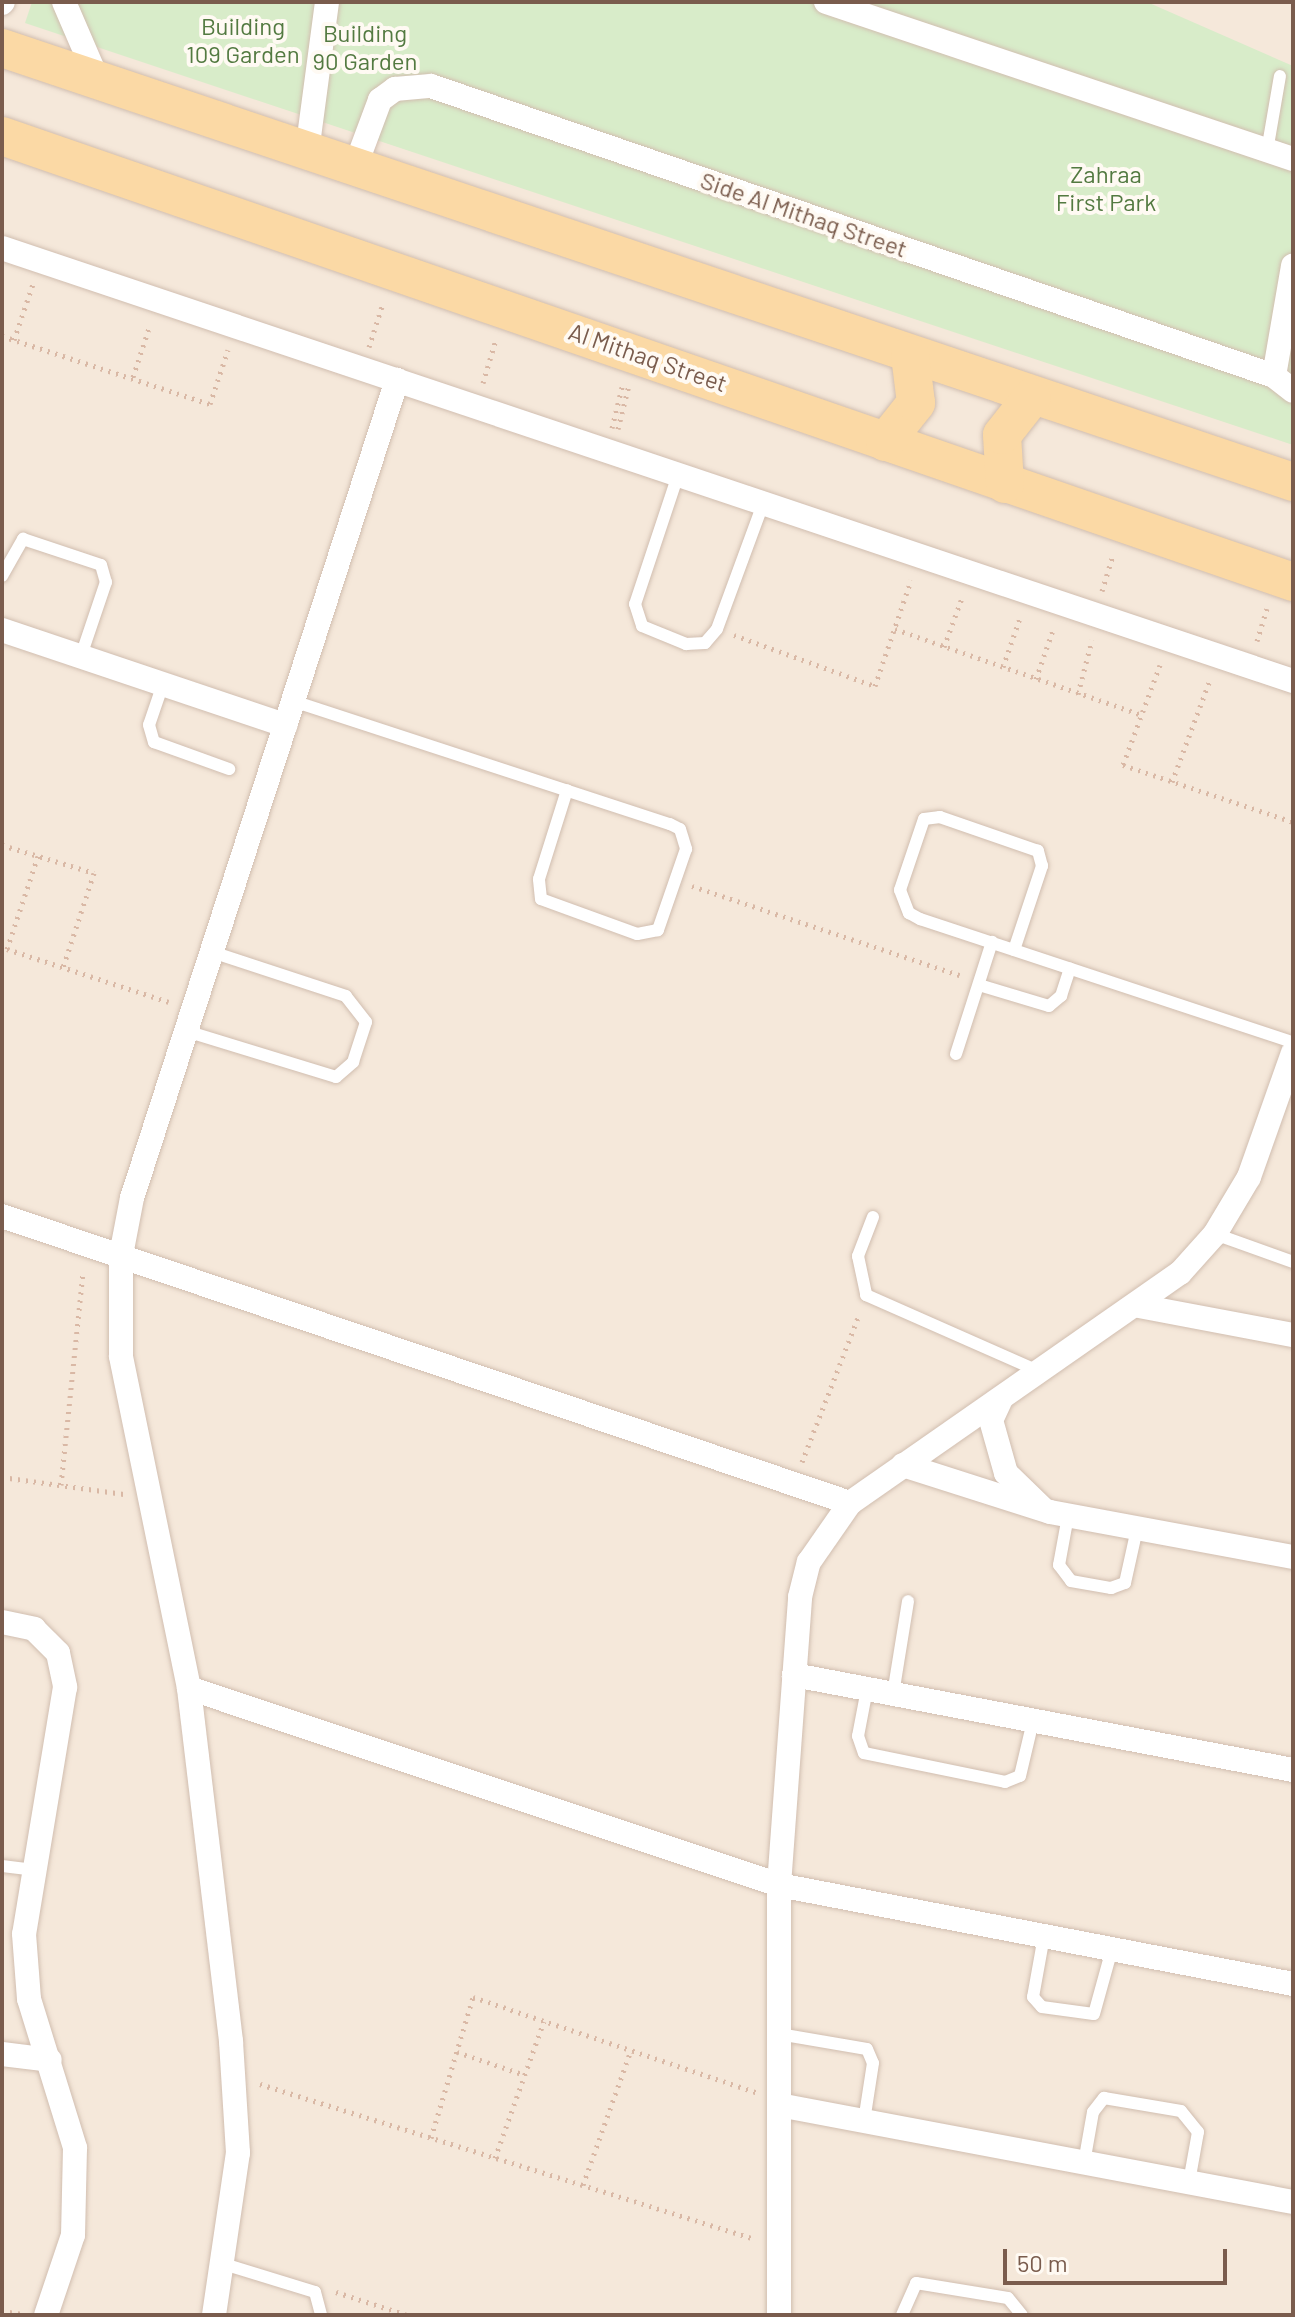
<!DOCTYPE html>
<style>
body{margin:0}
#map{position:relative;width:1295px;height:2317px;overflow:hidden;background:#fdf6ec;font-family:Barlow,sans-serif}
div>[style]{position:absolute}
.residential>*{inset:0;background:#f5e8da}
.green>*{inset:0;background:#d8ecc9}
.path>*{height:5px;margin-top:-2.5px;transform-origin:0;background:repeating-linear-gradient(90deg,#d9b8a5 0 2px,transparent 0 8px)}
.roads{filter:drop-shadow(0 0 2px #d1beb0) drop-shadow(0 0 2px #d1beb0)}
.service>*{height:12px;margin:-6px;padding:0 6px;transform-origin:6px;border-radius:6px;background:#fff}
.minor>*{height:24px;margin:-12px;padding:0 12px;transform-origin:12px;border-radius:12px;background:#fff}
.primary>*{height:38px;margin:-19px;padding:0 19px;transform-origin:19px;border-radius:19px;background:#fbd9a5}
span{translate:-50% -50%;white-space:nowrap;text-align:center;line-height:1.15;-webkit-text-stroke:8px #fffaf3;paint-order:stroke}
.park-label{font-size:24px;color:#537a41}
.street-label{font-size:24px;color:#7a5c4d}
.frame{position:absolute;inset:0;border:4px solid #7a5c4d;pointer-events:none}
.scale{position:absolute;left:1003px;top:2249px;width:224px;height:36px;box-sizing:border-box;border:4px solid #7a5c4d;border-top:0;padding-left:10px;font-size:24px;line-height:28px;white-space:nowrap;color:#7a5c4d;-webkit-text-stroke:6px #fffaf3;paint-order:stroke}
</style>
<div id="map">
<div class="residential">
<div style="clip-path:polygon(2px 2px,1293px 2px,1293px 2315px,2px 2315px)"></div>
</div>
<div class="green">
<div style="clip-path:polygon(32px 2px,1147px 2px,1293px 66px,1293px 445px,25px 23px)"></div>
</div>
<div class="path">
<div style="left:2px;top:336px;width:219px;rotate:18.1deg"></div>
<div style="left:210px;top:404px;width:57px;rotate:-71.6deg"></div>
<div style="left:14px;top:340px;width:59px;rotate:-71.3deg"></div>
<div style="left:369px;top:347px;width:46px;rotate:-72.3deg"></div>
<div style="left:133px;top:377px;width:55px;rotate:-71.9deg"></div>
<div style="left:483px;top:383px;width:46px;rotate:-73.5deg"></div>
<div style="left:612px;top:428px;width:46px;rotate:-76.3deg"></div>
<div style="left:618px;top:429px;width:45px;rotate:-76deg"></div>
<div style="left:1102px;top:591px;width:38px;rotate:-73deg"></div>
<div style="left:895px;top:629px;width:262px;rotate:19.2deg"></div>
<div style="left:734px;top:635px;width:150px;rotate:19.9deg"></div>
<div style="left:875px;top:686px;width:112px;rotate:-71.2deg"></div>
<div style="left:1257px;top:641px;width:34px;rotate:-73deg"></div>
<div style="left:944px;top:647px;width:55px;rotate:-69.9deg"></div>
<div style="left:1160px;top:665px;width:107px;rotate:110.3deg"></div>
<div style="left:1123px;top:765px;width:179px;rotate:18.5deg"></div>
<div style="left:1003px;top:667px;width:55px;rotate:-70.9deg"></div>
<div style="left:1036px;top:679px;width:55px;rotate:-70.9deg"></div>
<div style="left:1078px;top:694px;width:56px;rotate:-75.5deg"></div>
<div style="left:1172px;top:782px;width:109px;rotate:-69.6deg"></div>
<div style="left:2px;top:845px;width:96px;rotate:16.9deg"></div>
<div style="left:94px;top:873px;width:100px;rotate:108.1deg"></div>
<div style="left:38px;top:856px;width:98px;rotate:108.4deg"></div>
<div style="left:7px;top:949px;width:170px;rotate:18.1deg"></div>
<div style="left:692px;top:886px;width:282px;rotate:18.4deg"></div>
<div style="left:802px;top:1462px;width:158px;rotate:-68.8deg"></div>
<div style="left:2px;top:1477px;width:123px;rotate:7.9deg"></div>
<div style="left:61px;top:1485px;width:215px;rotate:-84.1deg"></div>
<div style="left:457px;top:2052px;width:72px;rotate:18.7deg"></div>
<div style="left:260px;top:2084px;width:519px;rotate:17.39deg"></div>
<div style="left:431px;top:2138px;width:147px;rotate:-73.4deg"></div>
<div style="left:473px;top:1997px;width:299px;rotate:18.6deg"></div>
<div style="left:495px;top:2158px;width:145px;rotate:-70.3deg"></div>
<div style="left:583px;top:2185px;width:143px;rotate:-70.4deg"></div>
<div style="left:336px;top:2292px;width:75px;rotate:17.9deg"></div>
<div style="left:2px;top:2311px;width:21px;rotate:8deg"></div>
</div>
<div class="roads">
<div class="service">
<div style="left:1267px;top:151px;width:76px;rotate:-80.2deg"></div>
<div style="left:678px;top:475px;width:136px;rotate:108.4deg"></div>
<div style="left:635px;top:604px;width:23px;rotate:72deg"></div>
<div style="left:642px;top:626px;width:48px;rotate:22.2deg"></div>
<div style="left:686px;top:644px;width:19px;rotate:-3deg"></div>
<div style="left:705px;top:643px;width:18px;rotate:-49deg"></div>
<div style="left:717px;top:629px;width:133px;rotate:-69.8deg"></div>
<div style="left:2px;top:576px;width:43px;rotate:-60.4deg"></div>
<div style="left:23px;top:539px;width:82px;rotate:18.4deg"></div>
<div style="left:101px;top:565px;width:18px;rotate:74deg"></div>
<div style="left:106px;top:582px;width:78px;rotate:108.7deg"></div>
<div style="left:163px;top:684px;width:43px;rotate:108.9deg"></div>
<div style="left:149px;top:725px;width:18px;rotate:74deg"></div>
<div style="left:154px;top:742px;width:80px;rotate:19.8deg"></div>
<div style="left:293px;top:701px;width:397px;rotate:18.1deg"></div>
<div style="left:670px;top:824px;width:11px;rotate:27deg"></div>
<div style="left:680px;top:829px;width:21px;rotate:73deg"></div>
<div style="left:686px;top:849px;width:86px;rotate:109.1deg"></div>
<div style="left:658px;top:930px;width:21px;rotate:169deg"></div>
<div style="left:637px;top:934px;width:102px;rotate:-160deg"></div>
<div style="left:541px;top:899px;width:20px;rotate:-96deg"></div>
<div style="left:539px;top:879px;width:93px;rotate:-72.5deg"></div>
<div style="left:1014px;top:950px;width:89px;rotate:-71.6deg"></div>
<div style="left:1042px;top:866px;width:16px;rotate:-105deg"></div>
<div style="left:1038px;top:851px;width:104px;rotate:-160.9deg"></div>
<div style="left:940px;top:817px;width:16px;rotate:173deg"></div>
<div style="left:924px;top:819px;width:75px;rotate:108.7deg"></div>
<div style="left:900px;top:890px;width:25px;rotate:69deg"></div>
<div style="left:909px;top:913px;width:13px;rotate:29deg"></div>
<div style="left:920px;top:919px;width:393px;rotate:18.3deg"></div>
<div style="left:979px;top:985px;width:73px;rotate:16.7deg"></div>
<div style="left:1049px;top:1006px;width:16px;rotate:-40deg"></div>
<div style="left:1061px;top:996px;width:29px;rotate:-72deg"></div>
<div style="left:186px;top:1031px;width:157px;rotate:17deg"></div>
<div style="left:336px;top:1077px;width:23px;rotate:-41deg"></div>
<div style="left:353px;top:1062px;width:42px;rotate:-72deg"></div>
<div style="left:366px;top:1022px;width:33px;rotate:-128deg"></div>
<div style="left:346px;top:996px;width:141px;rotate:-161.8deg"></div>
<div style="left:956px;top:1054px;width:118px;rotate:-72.2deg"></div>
<div style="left:873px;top:1217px;width:42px;rotate:111deg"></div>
<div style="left:858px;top:1256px;width:40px;rotate:78deg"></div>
<div style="left:866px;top:1295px;width:188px;rotate:23.8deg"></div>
<div style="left:1215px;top:1234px;width:83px;rotate:19.7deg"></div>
<div style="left:1068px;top:1516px;width:50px;rotate:100.4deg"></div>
<div style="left:1059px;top:1565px;width:20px;rotate:53deg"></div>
<div style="left:1071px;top:1581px;width:41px;rotate:9.9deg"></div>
<div style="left:1111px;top:1588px;width:15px;rotate:-20deg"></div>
<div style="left:1125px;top:1583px;width:55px;rotate:-77.5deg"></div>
<div style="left:867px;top:1689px;width:48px;rotate:100.8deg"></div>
<div style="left:858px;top:1736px;width:18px;rotate:71deg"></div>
<div style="left:864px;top:1753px;width:144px;rotate:11.6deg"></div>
<div style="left:1005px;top:1782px;width:16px;rotate:-22deg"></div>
<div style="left:1020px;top:1776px;width:57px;rotate:-76.7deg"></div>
<div style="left:893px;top:1694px;width:94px;rotate:-80.8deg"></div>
<div style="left:2px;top:1866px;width:32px;rotate:7deg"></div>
<div style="left:1044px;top:1936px;width:62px;rotate:100.2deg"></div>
<div style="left:1033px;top:1997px;width:13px;rotate:48deg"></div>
<div style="left:1042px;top:2007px;width:52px;rotate:7.7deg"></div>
<div style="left:1094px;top:2014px;width:67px;rotate:-74.5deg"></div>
<div style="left:779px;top:2034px;width:89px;rotate:9.7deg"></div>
<div style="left:867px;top:2049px;width:15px;rotate:67deg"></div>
<div style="left:873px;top:2063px;width:59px;rotate:98.8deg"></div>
<div style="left:1084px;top:2163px;width:52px;rotate:-80deg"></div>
<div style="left:1093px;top:2112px;width:18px;rotate:-52deg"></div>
<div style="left:1104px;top:2098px;width:78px;rotate:9.6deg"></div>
<div style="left:1181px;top:2111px;width:27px;rotate:51deg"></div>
<div style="left:1198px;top:2132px;width:51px;rotate:100.2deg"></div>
<div style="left:227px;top:2265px;width:92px;rotate:17.1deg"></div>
<div style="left:315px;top:2292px;width:24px;rotate:75deg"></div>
<div style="left:902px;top:2315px;width:35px;rotate:-66deg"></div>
<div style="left:916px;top:2283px;width:93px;rotate:9.3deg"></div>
<div style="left:1008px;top:2298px;width:22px;rotate:51deg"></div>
</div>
<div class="minor">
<div style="left:64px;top:2px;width:86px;rotate:66.7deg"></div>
<div style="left:826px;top:2px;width:493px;rotate:18.6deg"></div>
<div style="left:2px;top:3px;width:1px;rotate:-45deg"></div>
<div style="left:307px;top:152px;width:151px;rotate:-82.4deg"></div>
<div style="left:355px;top:167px;width:72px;rotate:-69.5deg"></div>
<div style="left:380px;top:100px;width:19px;rotate:-36deg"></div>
<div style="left:395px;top:89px;width:36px;rotate:-5deg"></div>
<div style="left:431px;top:86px;width:891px;rotate:18.98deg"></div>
<div style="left:1274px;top:376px;width:24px;rotate:38deg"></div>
<div style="left:2px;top:248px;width:1362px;rotate:18.54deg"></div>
<div style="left:1274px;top:376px;width:112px;rotate:-80.2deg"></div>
<div style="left:2px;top:630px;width:299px;rotate:18.6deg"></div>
<div style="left:2px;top:1216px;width:895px;rotate:18.7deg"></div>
<div style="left:1139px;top:1306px;width:157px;rotate:10.7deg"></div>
<div style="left:1001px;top:1399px;width:23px;rotate:115deg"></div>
<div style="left:991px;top:1420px;width:55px;rotate:74.2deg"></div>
<div style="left:1006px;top:1473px;width:49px;rotate:44.2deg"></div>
<div style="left:903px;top:1465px;width:154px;rotate:17.7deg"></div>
<div style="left:1050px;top:1512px;width:247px;rotate:10.5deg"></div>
<div style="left:2px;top:1622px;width:33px;rotate:12deg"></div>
<div style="left:34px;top:1629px;width:34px;rotate:45deg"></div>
<div style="left:58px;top:1653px;width:35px;rotate:78deg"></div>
<div style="left:65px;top:1687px;width:250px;rotate:99.4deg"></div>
<div style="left:24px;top:1934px;width:65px;rotate:85.6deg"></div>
<div style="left:29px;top:1999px;width:156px;rotate:72.8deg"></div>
<div style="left:75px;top:2148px;width:87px;rotate:91.3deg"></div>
<div style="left:73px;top:2235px;width:84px;rotate:108.6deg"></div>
<div style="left:794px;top:1675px;width:508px;rotate:10.78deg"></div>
<div style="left:189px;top:1688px;width:622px;rotate:18.46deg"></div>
<div style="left:779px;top:1885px;width:523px;rotate:10.9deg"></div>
<div style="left:2px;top:2054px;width:48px;rotate:7.1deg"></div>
<div style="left:779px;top:2105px;width:523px;rotate:10.69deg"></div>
<div style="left:214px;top:2315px;width:164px;rotate:-81.6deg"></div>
<div style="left:238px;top:2153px;width:112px;rotate:-93.6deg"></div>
<div style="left:231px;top:2041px;width:355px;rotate:-96.8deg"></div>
<div style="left:189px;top:1688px;width:339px;rotate:-101.6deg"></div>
<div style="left:121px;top:1356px;width:101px;rotate:-90deg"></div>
<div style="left:121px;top:1255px;width:58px;rotate:-79.1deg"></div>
<div style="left:132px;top:1198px;width:860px;rotate:-72.05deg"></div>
<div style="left:779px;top:2315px;width:430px;rotate:-90deg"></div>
<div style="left:779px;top:1885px;width:289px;rotate:-85.8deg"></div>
<div style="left:800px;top:1597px;width:36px;rotate:-76deg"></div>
<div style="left:809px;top:1562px;width:72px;rotate:-55.2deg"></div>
<div style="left:850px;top:1503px;width:402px;rotate:-34.9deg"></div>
<div style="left:1180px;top:1273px;width:52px;rotate:-48.1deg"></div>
<div style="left:1215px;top:1234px;width:66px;rotate:-59.2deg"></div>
<div style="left:1249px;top:1177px;width:132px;rotate:-70.5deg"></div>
</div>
<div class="primary">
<div style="left:2px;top:48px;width:1362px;rotate:18.58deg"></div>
<div style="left:2px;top:136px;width:1366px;rotate:19.06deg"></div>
<div style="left:885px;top:442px;width:50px;rotate:-51.5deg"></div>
<div style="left:916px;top:403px;width:48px;rotate:-97.1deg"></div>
<div style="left:1005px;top:484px;width:49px;rotate:-93.5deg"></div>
<div style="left:1002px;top:435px;width:48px;rotate:-51.7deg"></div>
</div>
</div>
<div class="park-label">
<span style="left:243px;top:40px">Building<br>109 Garden</span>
<span style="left:365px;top:47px">Building<br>90 Garden</span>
<span style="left:1106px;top:188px">Zahraa<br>First Park</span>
</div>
<div class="street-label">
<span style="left:804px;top:214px;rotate:19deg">Side Al Mithaq Street</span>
<span style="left:648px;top:357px;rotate:19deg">Al Mithaq Street</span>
</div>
<div class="frame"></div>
<div class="scale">50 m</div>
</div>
